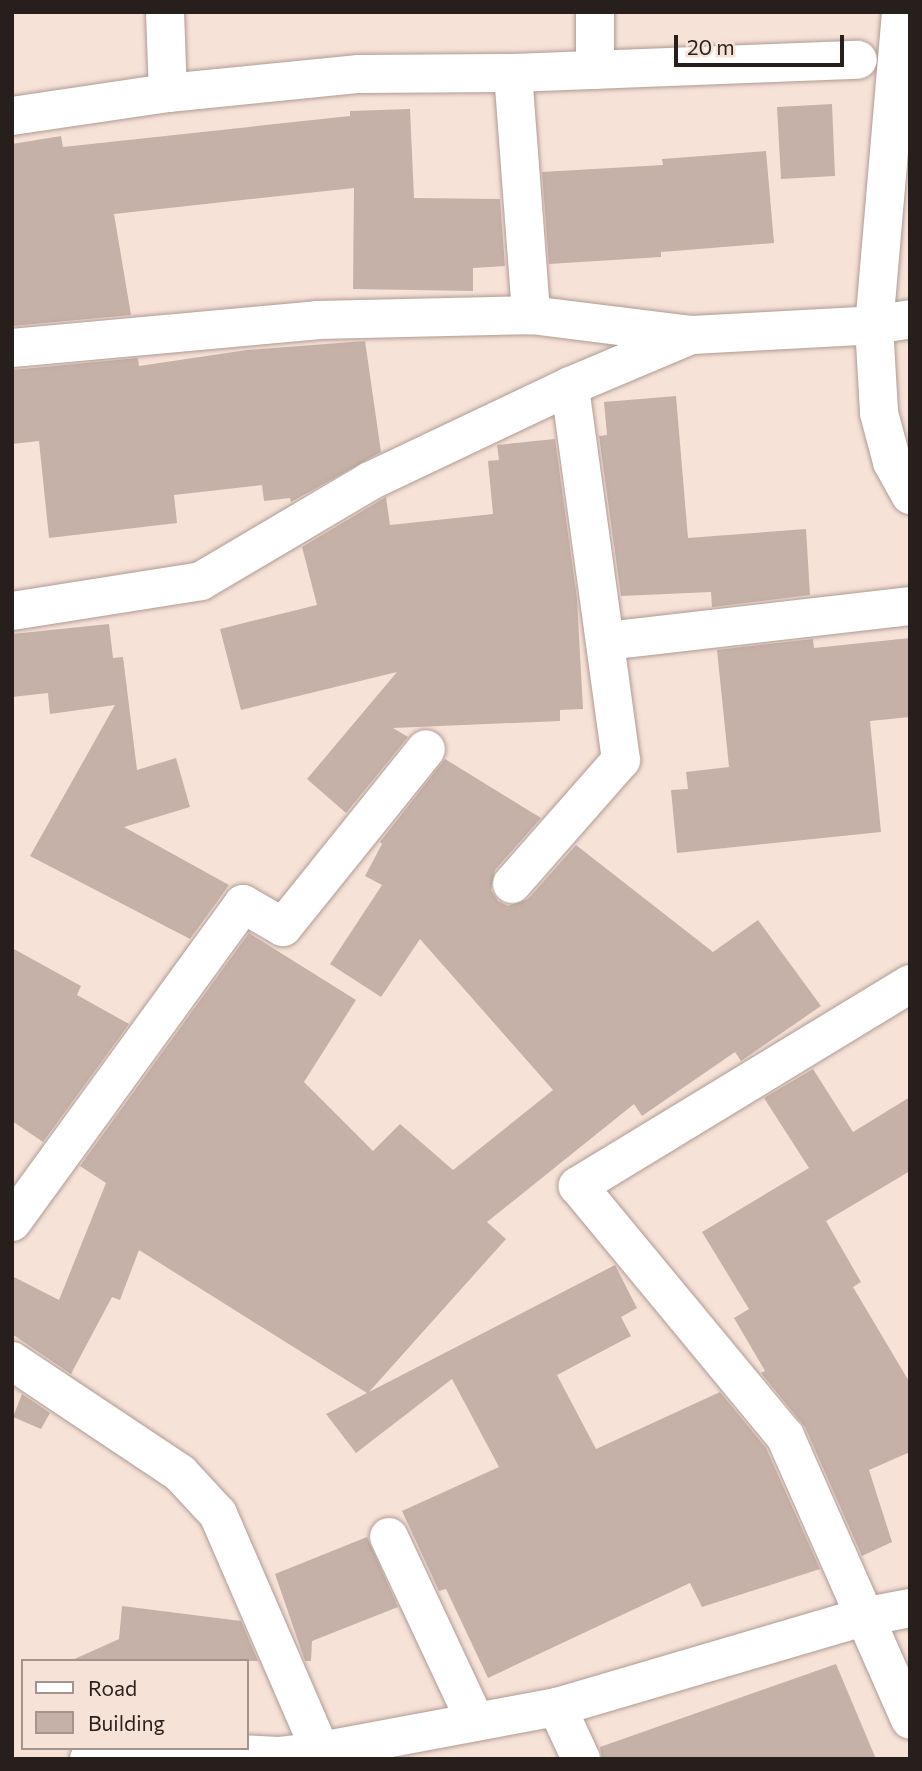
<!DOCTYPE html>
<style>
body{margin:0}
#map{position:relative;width:922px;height:1771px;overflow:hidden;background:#f7e2d8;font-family:Commissioner,sans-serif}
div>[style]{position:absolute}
.building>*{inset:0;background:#c6b1a8}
.roads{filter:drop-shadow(0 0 2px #af9b92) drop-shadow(0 0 2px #af9b92)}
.minor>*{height:38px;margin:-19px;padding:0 19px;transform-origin:19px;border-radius:19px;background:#fff}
span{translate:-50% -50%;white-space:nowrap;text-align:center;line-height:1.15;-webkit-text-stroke:6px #f7e2d8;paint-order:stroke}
.frame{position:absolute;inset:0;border:14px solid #271f1c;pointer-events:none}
.legend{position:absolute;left:21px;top:1659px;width:228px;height:91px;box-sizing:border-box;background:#f7e2d8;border:2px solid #a4948d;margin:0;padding:9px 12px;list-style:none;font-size:21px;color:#271f1c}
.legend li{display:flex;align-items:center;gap:14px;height:35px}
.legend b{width:35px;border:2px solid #a4948d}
.scale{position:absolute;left:674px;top:35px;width:170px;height:32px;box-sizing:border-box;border:4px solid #271f1c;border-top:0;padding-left:9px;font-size:21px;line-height:24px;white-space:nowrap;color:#271f1c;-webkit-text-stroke:5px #f7e2d8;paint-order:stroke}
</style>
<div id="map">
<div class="building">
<div style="clip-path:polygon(832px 104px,835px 176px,781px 179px,777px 107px)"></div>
<div style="clip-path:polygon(410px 109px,414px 198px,500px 199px,505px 266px,473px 268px,473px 291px,353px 289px,354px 188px,114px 214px,131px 315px,12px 326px,12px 144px,61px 136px,63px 147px,350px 116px,350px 111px)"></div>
<div style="clip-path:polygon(766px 151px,774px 243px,661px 252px,661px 257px,549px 264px,542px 172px,663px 165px,662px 159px)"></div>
<div style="clip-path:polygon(365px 341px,381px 452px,291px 502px,290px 498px,264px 501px,262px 485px,174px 495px,177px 523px,49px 538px,39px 441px,12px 444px,12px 370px,138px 358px,139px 366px,247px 350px)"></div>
<div style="clip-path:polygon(676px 396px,688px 538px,806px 529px,810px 595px,712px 607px,711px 592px,621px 596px,599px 436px,607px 435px,604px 402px)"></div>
<div style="clip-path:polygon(555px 439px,577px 599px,583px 709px,560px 710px,560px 721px,393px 728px,408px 737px,346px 813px,307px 779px,397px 672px,241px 710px,220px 629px,317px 605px,302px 547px,386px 497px,390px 525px,493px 514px,488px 461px,499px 460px,497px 445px)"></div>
<div style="clip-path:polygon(109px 624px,113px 658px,123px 657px,137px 770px,176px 758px,190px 807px,124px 827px,229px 885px,190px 939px,30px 856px,115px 705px,50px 714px,48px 693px,12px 697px,12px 634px)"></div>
<div style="clip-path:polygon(910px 638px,910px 717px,870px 721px,881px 832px,677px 853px,671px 790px,688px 789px,686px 772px,729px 767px,717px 650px,813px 639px,814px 648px)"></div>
<div style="clip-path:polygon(445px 759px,541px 818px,495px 870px,491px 890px,498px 901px,508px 906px,528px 899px,576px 845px,713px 952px,758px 920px,821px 1006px,741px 1061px,735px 1052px,642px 1116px,634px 1104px,487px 1222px,506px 1239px,369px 1392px,615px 1265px,637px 1308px,621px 1317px,631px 1336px,557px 1375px,596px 1449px,720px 1392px,766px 1448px,820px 1569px,702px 1607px,690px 1583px,488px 1678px,446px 1589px,439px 1591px,402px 1511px,499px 1467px,452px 1379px,356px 1453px,326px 1414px,367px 1393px,139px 1250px,120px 1300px,112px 1297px,71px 1374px,12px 1334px,12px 1276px,59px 1300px,106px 1183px,80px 1166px,249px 933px,356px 1000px,304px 1082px,373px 1151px,400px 1124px,453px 1170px,553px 1090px,420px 939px,381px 997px,330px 964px,382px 885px,365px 876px,382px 844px,380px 842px)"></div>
<div style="clip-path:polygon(12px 948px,81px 986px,77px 995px,129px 1024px,43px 1142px,12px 1121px)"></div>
<div style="clip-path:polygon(813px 1069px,853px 1132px,910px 1097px,910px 1171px,826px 1221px,861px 1282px,853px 1287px,910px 1383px,910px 1452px,869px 1470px,892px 1542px,862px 1556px,805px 1427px,761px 1373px,765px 1371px,734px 1318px,749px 1309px,702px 1232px,809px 1168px,764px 1098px)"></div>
<div style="clip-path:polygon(22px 1394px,50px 1413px,41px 1429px,13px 1417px)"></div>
<div style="clip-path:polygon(367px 1537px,398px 1607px,312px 1641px,311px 1661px,305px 1661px,275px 1574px)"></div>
<div style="clip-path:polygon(122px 1606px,241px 1621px,258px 1661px,70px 1661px,119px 1639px)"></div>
<div style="clip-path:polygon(836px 1664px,876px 1759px,602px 1759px,600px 1747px)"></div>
</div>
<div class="roads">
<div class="minor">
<div style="left:165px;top:12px;width:81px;rotate:87.9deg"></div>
<div style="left:901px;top:12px;width:314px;rotate:94.9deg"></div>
<div style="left:874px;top:325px;width:88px;rotate:86.7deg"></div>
<div style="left:879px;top:413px;width:51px;rotate:75.1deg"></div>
<div style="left:892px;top:462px;width:38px;rotate:61deg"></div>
<div style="left:595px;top:70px;width:58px;rotate:-90deg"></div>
<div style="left:513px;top:73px;width:243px;rotate:85.7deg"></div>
<div style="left:12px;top:116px;width:158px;rotate:-8.4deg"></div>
<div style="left:168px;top:93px;width:192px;rotate:-5.7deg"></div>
<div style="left:359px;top:74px;width:154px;rotate:-0.4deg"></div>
<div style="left:513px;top:73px;width:345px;rotate:-2.2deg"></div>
<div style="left:12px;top:348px;width:306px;rotate:-5.2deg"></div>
<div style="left:317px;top:320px;width:214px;rotate:-1.3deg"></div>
<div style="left:531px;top:315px;width:162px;rotate:7.1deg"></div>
<div style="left:692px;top:335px;width:182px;rotate:-3.1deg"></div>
<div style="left:874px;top:325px;width:36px;rotate:-9deg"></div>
<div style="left:12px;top:611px;width:191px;rotate:-9deg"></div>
<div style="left:201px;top:581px;width:196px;rotate:-30.6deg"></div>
<div style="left:370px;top:481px;width:221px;rotate:-25.4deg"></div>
<div style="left:570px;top:386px;width:131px;rotate:-22.9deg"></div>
<div style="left:607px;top:641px;width:305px;rotate:-6.6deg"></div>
<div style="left:512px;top:884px;width:165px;rotate:-48.7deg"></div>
<div style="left:621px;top:760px;width:377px;rotate:-97.8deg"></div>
<div style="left:910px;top:984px;width:389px;rotate:148.7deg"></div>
<div style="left:578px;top:1186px;width:325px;rotate:50.4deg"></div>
<div style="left:785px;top:1436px;width:310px;rotate:66.2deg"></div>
<div style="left:12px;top:1222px;width:393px;rotate:-54deg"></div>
<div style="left:243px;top:904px;width:46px;rotate:29.9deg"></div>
<div style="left:283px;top:927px;width:228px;rotate:-51.2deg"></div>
<div style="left:12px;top:1361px;width:202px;rotate:33.7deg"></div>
<div style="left:180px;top:1473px;width:56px;rotate:47.2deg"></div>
<div style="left:218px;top:1514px;width:267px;rotate:66.6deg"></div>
<div style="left:389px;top:1537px;width:203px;rotate:64.9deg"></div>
<div style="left:557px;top:1707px;width:57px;rotate:65.2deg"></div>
<div style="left:127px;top:1748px;width:151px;rotate:3deg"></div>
<div style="left:278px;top:1756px;width:43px;rotate:-6.6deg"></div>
<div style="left:321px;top:1751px;width:240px;rotate:-10.6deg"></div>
<div style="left:557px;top:1707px;width:319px;rotate:-16.4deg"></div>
<div style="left:863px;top:1617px;width:48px;rotate:-10.8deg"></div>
<div style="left:89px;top:1759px;width:24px;rotate:-28deg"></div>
</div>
</div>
<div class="frame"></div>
<ul class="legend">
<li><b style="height:9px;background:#fff"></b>Road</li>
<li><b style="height:19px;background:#c6b1a8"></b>Building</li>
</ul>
<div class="scale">20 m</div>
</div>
